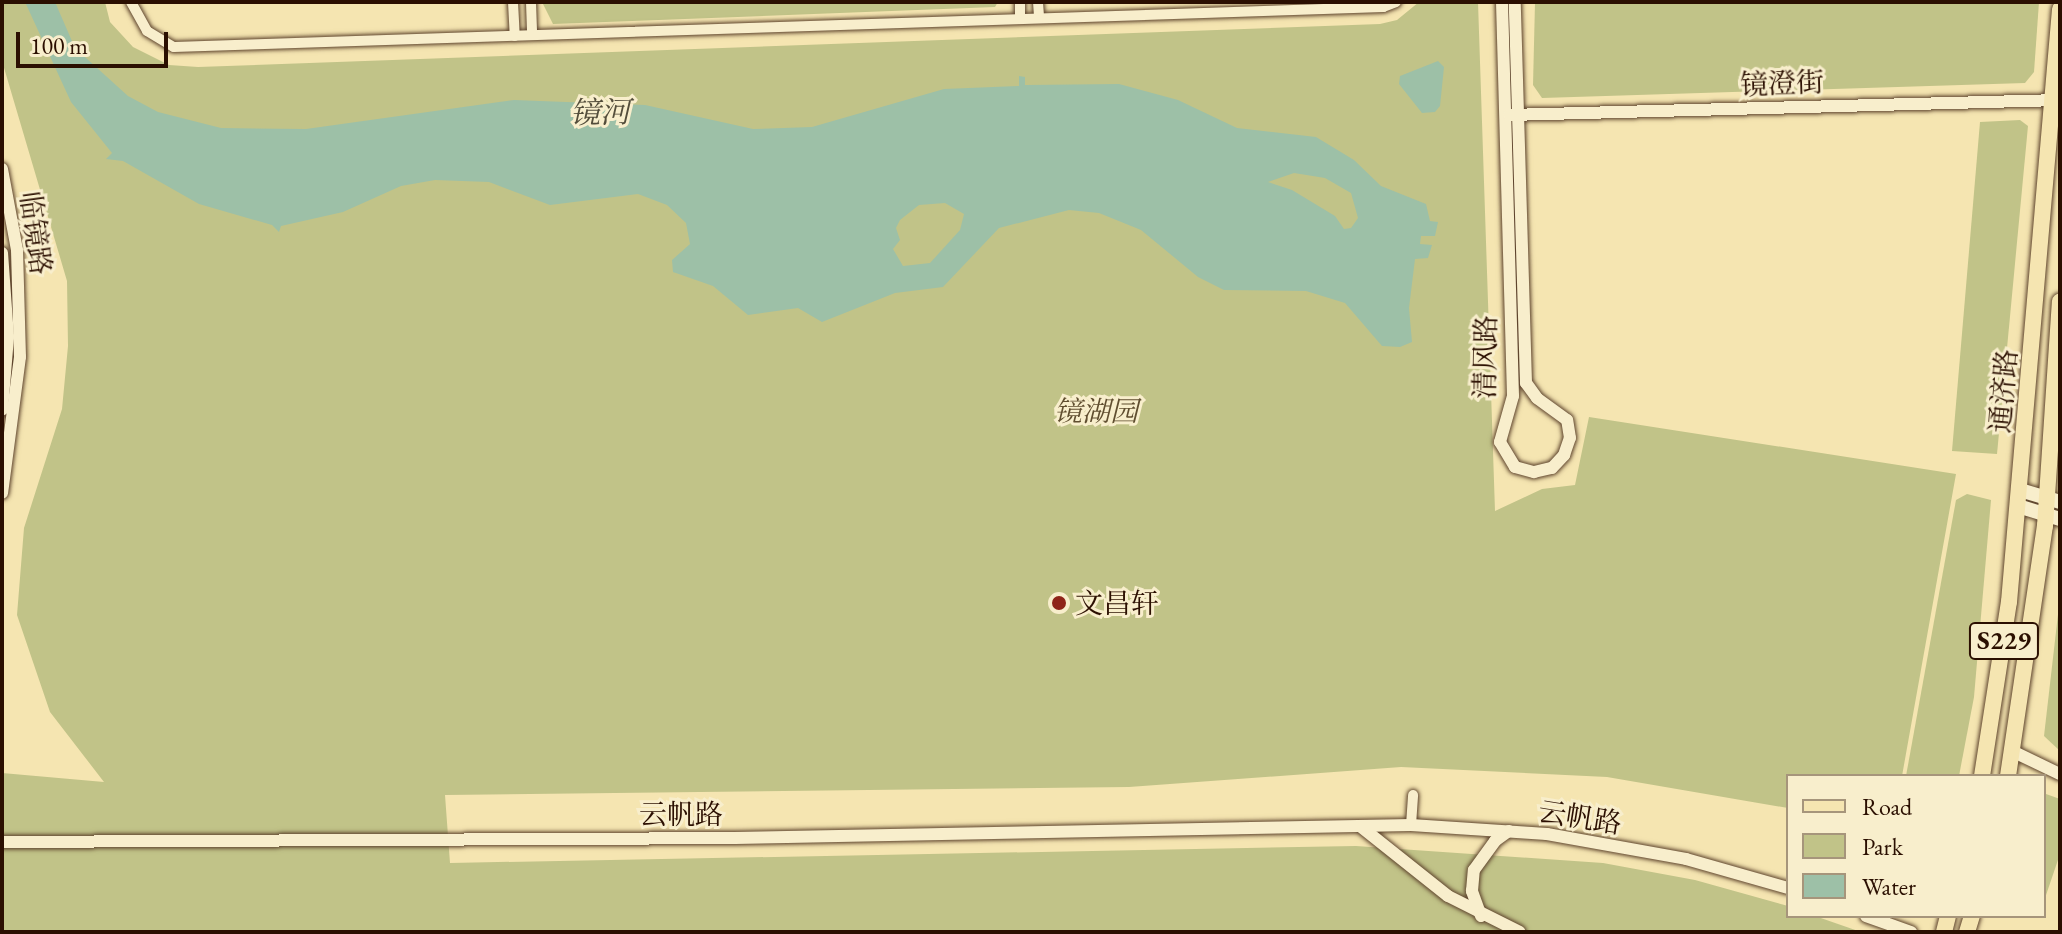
<!DOCTYPE html>
<meta charset="utf-8">
<style>
body{margin:0}
#map{position:relative;width:2062px;height:934px;overflow:hidden;background:#f5e5b1;font-family:"EB Garamond","Noto Serif SC",serif}
div>[style]{position:absolute}
.green>*{inset:0;background:#c1c388}
.water>*{inset:0;background:#9dc0a7}
.roads{filter:drop-shadow(0 0 2px #5e442d) drop-shadow(0 0 2px #5e442d)}
.minor>*{height:10px;margin:-5px;padding:0 5px;transform-origin:5px;border-radius:5px;background:#f8eecc}
.tertiary>*{height:12px;margin:-6px;padding:0 6px;transform-origin:6px;border-radius:6px;background:#f8eecc}
.secondary>*{height:14px;margin:-7px;padding:0 7px;transform-origin:7px;border-radius:7px;background:#f8eecc}
.primary>*{height:16px;margin:-8px;padding:0 8px;transform-origin:8px;border-radius:8px;background:#f5e5b1}
.dots>*{width:22px;height:22px;translate:-50% -50%;box-sizing:border-box;border:4px solid #f8eecc;border-radius:50%}
span{translate:-50% -50%;white-space:nowrap;text-align:center;line-height:1.15;-webkit-text-stroke:6px #f8eecc;paint-order:stroke}
.shield-label span{padding:2px 6px;background:#f8eecc;border:2px solid;border-radius:6px;-webkit-text-stroke-width:0}
.shield-label{font-size:26px;color:#2b0f01;font-weight:700}
.street-label{font-size:28px;color:#2b0f01}
.park-label{font-size:28px;color:#604e30;font-style:italic}
.poi-label{font-size:28px;color:#2b0f01}
.left{translate:0 -50%;text-align:left}
.water-label{font-size:30px;color:#534d3b;font-style:italic}
.frame{position:absolute;inset:0;border:4px solid #2b0f01;pointer-events:none}
.legend{position:absolute;left:1786px;top:774px;width:260px;height:144px;box-sizing:border-box;background:#f8eecc;border:2px solid #a6957b;margin:0;padding:10px 14px;list-style:none;font-size:24px;color:#2b0f01}
.legend li{display:flex;align-items:center;gap:16px;height:40px}
.legend b{width:40px;border:2px solid #a6957b}
.scale{position:absolute;left:16px;top:32px;width:152px;height:36px;box-sizing:border-box;border:4px solid #2b0f01;border-top:0;padding-left:10px;font-size:24px;line-height:28px;white-space:nowrap;color:#2b0f01;-webkit-text-stroke:6px #f8eecc;paint-order:stroke}
</style>
<div id="map">
<div class="green">
<div style="clip-path:polygon(2px 2px,105px 2px,110px 22px,133px 47px,169px 65px,198px 67px,1380px 24px,1397px 20px,1419px 2px,1478px 2px,1495px 511px,1542px 489px,1575px 485px,1589px 417px,1956px 474px,1902px 776px,1788px 776px,1788px 808px,1607px 777px,1401px 767px,1129px 787px,445px 795px,450px 863px,1356px 846px,1603px 863px,1695px 880px,1788px 906px,1788px 916px,1815px 916px,1861px 932px,2px 932px,2px 773px,104px 782px,50px 712px,17px 615px,24px 528px,62px 409px,68px 346px,67px 281px,2px 61px)"></div>
<div style="clip-path:polygon(542px 2px,998px 2px,995px 7px,553px 24px)"></div>
<div style="clip-path:polygon(2039px 2px,2034px 72px,2025px 83px,1542px 98px,1533px 85px,1535px 3px)"></div>
<div style="clip-path:polygon(2020px 120px,2028px 126px,1997px 454px,1952px 451px,1980px 122px)"></div>
<div style="clip-path:polygon(1967px 494px,1991px 500px,1974px 697px,1959px 776px,1906px 776px,1956px 500px)"></div>
<div style="clip-path:polygon(2060px 597px,2060px 751px,2044px 736px)"></div>
<div style="clip-path:polygon(2046px 794px,2060px 799px,2060px 854px,2044px 901px)"></div>
</div>
<div class="water">
<div style="clip-path:polygon(evenodd,25px 2px,55px 2px,75px 48px,128px 96px,158px 112px,221px 128px,306px 129px,514px 100px,645px 105px,753px 129px,812px 127px,944px 89px,1019px 86px,1019px 76px,1025px 77px,1025px 85px,1119px 84px,1178px 100px,1237px 128px,1316px 137px,1354px 160px,1381px 186px,1426px 204px,1430px 221px,1438px 222px,1435px 236px,1421px 236px,1420px 244px,1432px 245px,1428px 258px,1415px 259px,1409px 308px,1412px 342px,1400px 347px,1382px 346px,1345px 303px,1306px 291px,1224px 290px,1198px 277px,1141px 230px,1099px 213px,1069px 210px,999px 228px,943px 287px,895px 293px,822px 322px,798px 308px,748px 315px,713px 286px,673px 272px,672px 260px,690px 244px,686px 223px,667px 205px,638px 194px,550px 205px,489px 182px,435px 180px,401px 186px,343px 212px,281px 226px,279px 232px,272px 225px,199px 204px,123px 161px,106px 159px,112px 153px,71px 102px,25px 2px,1294px 173px,1325px 178px,1351px 193px,1358px 218px,1351px 228px,1344px 229px,1335px 216px,1292px 190px,1268px 182px,1294px 173px,25px 2px,945px 203px,964px 214px,960px 230px,930px 263px,903px 266px,893px 249px,900px 240px,896px 228px,900px 220px,919px 205px,945px 203px)"></div>
<div style="clip-path:polygon(1438px 61px,1444px 67px,1440px 106px,1435px 112px,1422px 113px,1399px 84px,1400px 76px)"></div>
</div>
<div class="roads">
<div class="minor">
<div style="left:131px;top:2px;width:33px;rotate:61deg"></div>
<div style="left:147px;top:31px;width:31px;rotate:31deg"></div>
<div style="left:174px;top:47px;width:1210px;rotate:-1.89deg"></div>
<div style="left:1383px;top:7px;width:14px;rotate:-21deg"></div>
<div style="left:513px;top:2px;width:34px;rotate:87deg"></div>
<div style="left:531px;top:2px;width:33px;rotate:88deg"></div>
<div style="left:1020px;top:2px;width:17px;rotate:90deg"></div>
<div style="left:1038px;top:2px;width:16px;rotate:86deg"></div>
<div style="left:1411px;top:825px;width:30px;rotate:-86deg"></div>
</div>
<div class="tertiary">
<div style="left:1502px;top:2px;width:394px;rotate:88.4deg"></div>
<div style="left:1513px;top:396px;width:48px;rotate:105.8deg"></div>
<div style="left:1500px;top:442px;width:29px;rotate:59deg"></div>
<div style="left:1515px;top:467px;width:20px;rotate:15deg"></div>
<div style="left:1534px;top:472px;width:18px;rotate:-13deg"></div>
<div style="left:1552px;top:468px;width:18px;rotate:-47deg"></div>
<div style="left:1564px;top:455px;width:18px;rotate:-71deg"></div>
<div style="left:1570px;top:438px;width:18px;rotate:-99deg"></div>
<div style="left:1567px;top:420px;width:37px;rotate:-144deg"></div>
<div style="left:1537px;top:398px;width:19px;rotate:-126deg"></div>
<div style="left:1526px;top:383px;width:381px;rotate:-91.7deg"></div>
<div style="left:1509px;top:115px;width:550px;rotate:-1.56deg"></div>
<div style="left:2px;top:169px;width:82px;rotate:79.5deg"></div>
<div style="left:17px;top:250px;width:107px;rotate:88.4deg"></div>
<div style="left:20px;top:357px;width:137px;rotate:97.5deg"></div>
<div style="left:2px;top:253px;width:84px;rotate:85.9deg"></div>
<div style="left:8px;top:337px;width:73px;rotate:94.7deg"></div>
<div style="left:2014px;top:752px;width:51px;rotate:25.6deg"></div>
<div style="left:1360px;top:826px;width:112px;rotate:38.5deg"></div>
<div style="left:1448px;top:896px;width:80px;rotate:26.6deg"></div>
<div style="left:2px;top:842px;width:733px;rotate:-0.31deg"></div>
<div style="left:735px;top:838px;width:676px;rotate:-1.1deg"></div>
<div style="left:1411px;top:825px;width:136px;rotate:3.8deg"></div>
<div style="left:1547px;top:834px;width:141px;rotate:10.2deg"></div>
<div style="left:1686px;top:859px;width:106px;rotate:15.9deg"></div>
<div style="left:1481px;top:916px;width:27px;rotate:-110deg"></div>
<div style="left:1472px;top:891px;width:21px;rotate:-85deg"></div>
<div style="left:1474px;top:870px;width:36px;rotate:-54deg"></div>
<div style="left:1495px;top:841px;width:17px;rotate:-36deg"></div>
<div style="left:1866px;top:916px;width:48px;rotate:19.6deg"></div>
</div>
<div class="secondary">
<div style="left:2020px;top:490px;width:42px;rotate:16.7deg"></div>
<div style="left:2018px;top:506px;width:44px;rotate:17.2deg"></div>
</div>
<div class="primary">
<div style="left:1982px;top:776px;width:176px;rotate:-81.2deg"></div>
<div style="left:2009px;top:602px;width:595px;rotate:-85.08deg"></div>
<div style="left:2008px;top:776px;width:253px;rotate:-81.6deg"></div>
<div style="left:2045px;top:526px;width:225px;rotate:-86.2deg"></div>
<div style="left:1944px;top:932px;width:16px;rotate:-76deg"></div>
<div style="left:1967px;top:932px;width:17px;rotate:-73deg"></div>
</div>
</div>
<div class="dots">
<div style="left:1059px;top:603px;background:#8f2418"></div>
</div>
<div class="shield-label">
<span style="left:2004px;top:641px">S229</span>
</div>
<div class="street-label">
<span style="left:1782px;top:83px;rotate:-2deg">镜澄街</span>
<span style="left:36px;top:233px;rotate:82deg">临镜路</span>
<span style="left:1485px;top:357px;rotate:-89deg">清风路</span>
<span style="left:2003px;top:391px;rotate:-85deg">通济路</span>
<span style="left:681px;top:814px">云帆路</span>
<span style="left:1580px;top:817px;rotate:9deg">云帆路</span>
</div>
<div class="park-label">
<span style="left:1096px;top:411px">镜湖园</span>
</div>
<div class="poi-label">
<span class="left" style="left:1075px;top:603px">文昌轩</span>
</div>
<div class="water-label">
<span style="left:600px;top:113px;rotate:-1deg">镜河</span>
</div>
<div class="frame"></div>
<ul class="legend">
<li><b style="height:10px;background:#f5e5b1"></b>Road</li>
<li><b style="height:22px;background:#c1c388"></b>Park</li>
<li><b style="height:22px;background:#9dc0a7"></b>Water</li>
</ul>
<div class="scale">100 m</div>
</div>
